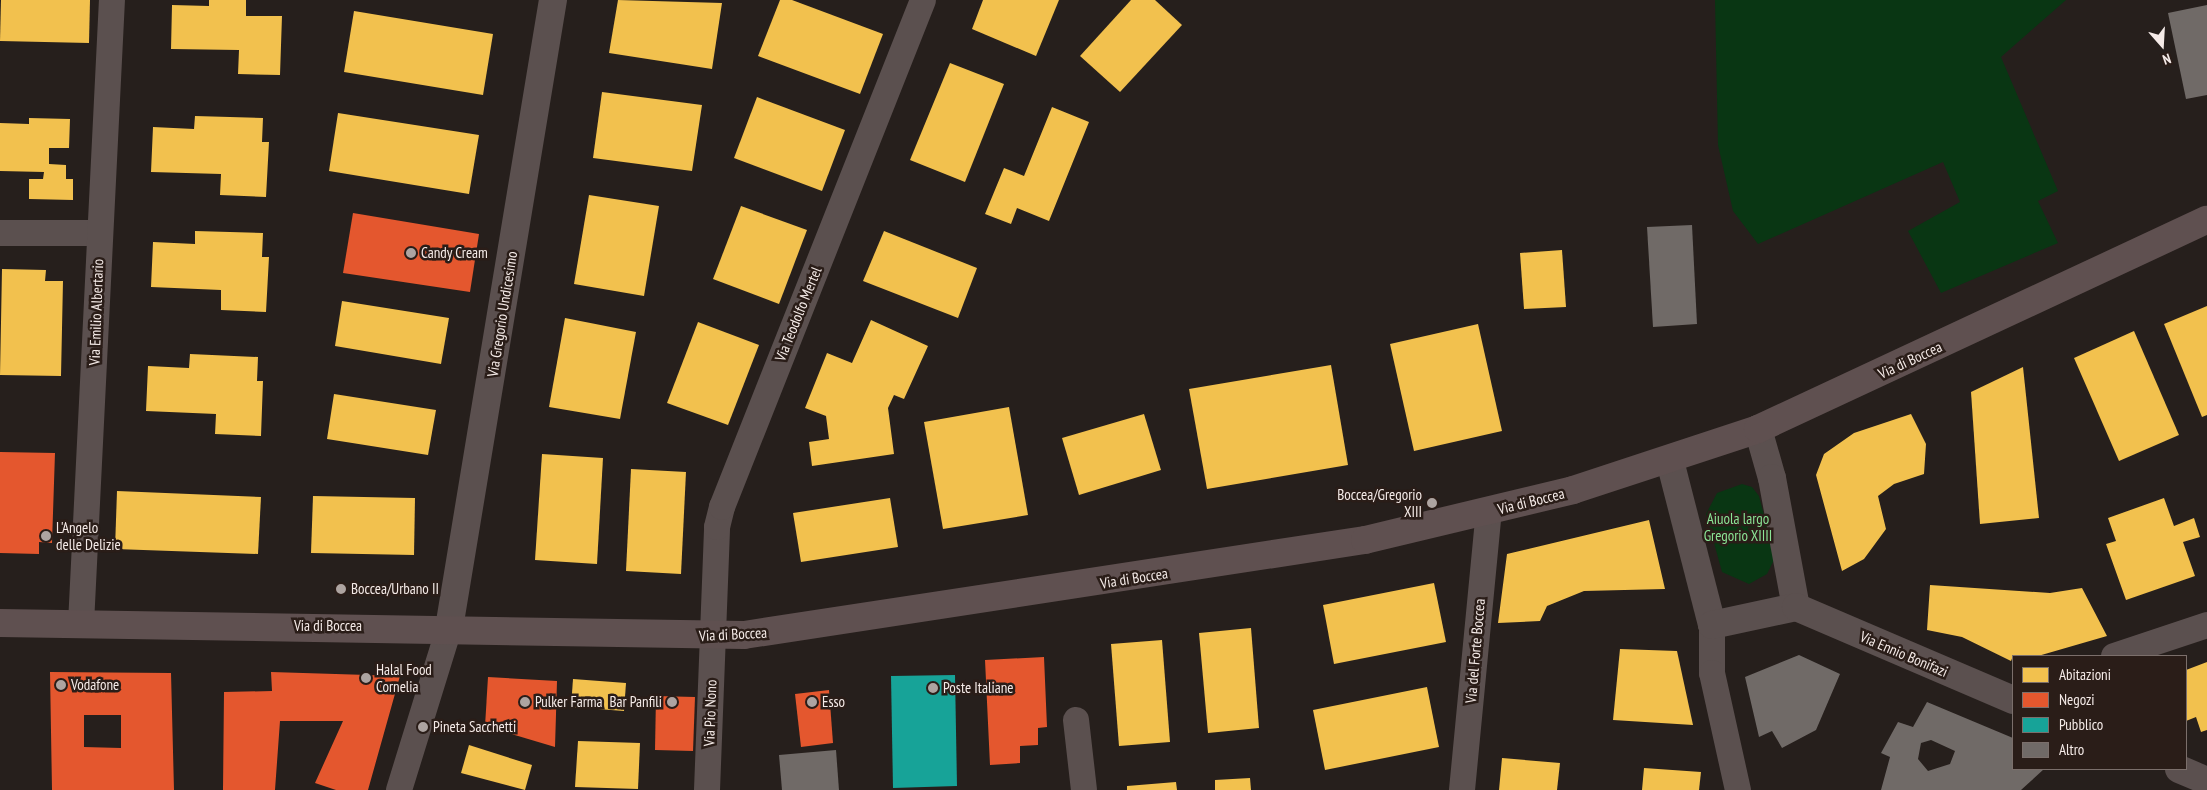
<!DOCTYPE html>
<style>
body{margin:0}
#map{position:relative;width:2207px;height:790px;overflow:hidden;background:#261f1c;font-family:"PT Sans Narrow",sans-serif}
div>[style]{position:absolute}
.green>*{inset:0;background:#093613}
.homes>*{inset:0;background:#f2c14e}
.shops>*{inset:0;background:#e4572e}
.public>*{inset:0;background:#17a398}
.building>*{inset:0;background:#706a67}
.minor>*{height:26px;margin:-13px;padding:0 13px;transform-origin:13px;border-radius:13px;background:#5b504f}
.tertiary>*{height:28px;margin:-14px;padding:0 14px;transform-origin:14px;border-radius:14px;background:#5b504f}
.secondary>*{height:28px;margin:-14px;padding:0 14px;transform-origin:14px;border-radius:14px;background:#5f5050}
.dots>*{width:14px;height:14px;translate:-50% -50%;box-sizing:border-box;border:2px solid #2a1d18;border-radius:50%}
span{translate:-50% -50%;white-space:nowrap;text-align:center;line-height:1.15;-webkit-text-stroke:5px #2a1d18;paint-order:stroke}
.poi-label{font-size:15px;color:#f5ebe8}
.left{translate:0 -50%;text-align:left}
.right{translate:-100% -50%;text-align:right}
.street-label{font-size:15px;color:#f5ebe8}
.park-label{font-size:15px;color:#8be596}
.legend{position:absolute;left:2012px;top:655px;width:175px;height:115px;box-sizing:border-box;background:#2a1d18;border:1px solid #7b6f6b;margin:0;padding:6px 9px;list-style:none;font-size:15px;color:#f5ebe8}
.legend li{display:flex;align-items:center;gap:10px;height:25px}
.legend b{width:25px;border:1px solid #7b6f6b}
.north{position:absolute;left:2137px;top:20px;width:50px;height:50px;-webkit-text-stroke:4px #2a1d18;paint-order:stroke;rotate:161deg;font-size:14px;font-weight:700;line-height:20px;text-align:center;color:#f5ebe8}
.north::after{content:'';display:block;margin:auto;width:18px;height:22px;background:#f5ebe8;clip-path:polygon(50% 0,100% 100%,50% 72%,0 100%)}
</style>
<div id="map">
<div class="green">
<div style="clip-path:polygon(1715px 0,2066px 0,2001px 57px,2058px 191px,2038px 201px,2058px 243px,1941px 293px,1908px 231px,1960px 202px,1943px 162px,1758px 244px,1733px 211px,1718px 145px)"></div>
<div style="clip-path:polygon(1742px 484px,1752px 487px,1759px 496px,1775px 558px,1767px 574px,1749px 584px,1722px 572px,1706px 514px,1717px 493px)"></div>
</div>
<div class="homes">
<div style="clip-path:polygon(1px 0,90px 0,89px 43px,0 41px)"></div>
<div style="clip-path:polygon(209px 0,246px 0,246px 16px,282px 16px,280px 75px,238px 74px,239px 50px,171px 49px,172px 5px,209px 6px)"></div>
<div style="clip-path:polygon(618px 0,722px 3px,712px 69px,609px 53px)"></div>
<div style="clip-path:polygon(780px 0,792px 0,883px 34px,860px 94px,758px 56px)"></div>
<div style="clip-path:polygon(983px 0,1059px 0,1036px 56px,972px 29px)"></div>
<div style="clip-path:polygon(1131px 0,1155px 0,1182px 25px,1120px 92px,1080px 56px)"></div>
<div style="clip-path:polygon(354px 11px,493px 34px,483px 95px,344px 72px)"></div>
<div style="clip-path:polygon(950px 63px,1004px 84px,965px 182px,910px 160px)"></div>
<div style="clip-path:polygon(602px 92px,702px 105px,692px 171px,593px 158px)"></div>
<div style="clip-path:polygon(757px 97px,845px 130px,822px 191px,734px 158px)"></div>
<div style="clip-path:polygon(1052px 107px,1089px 122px,1049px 221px,1017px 208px,1011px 224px,985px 214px,1004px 168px,1024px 176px)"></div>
<div style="clip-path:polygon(338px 113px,479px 135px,469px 194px,329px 171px)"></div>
<div style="clip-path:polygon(195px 116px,263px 118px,262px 142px,269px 142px,266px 197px,220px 195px,221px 174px,151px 172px,153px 127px,194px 129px)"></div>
<div style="clip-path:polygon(29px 118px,70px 119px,69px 148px,49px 148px,49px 164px,66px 165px,66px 179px,73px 179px,73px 200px,29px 199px,29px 179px,43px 179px,44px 172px,0 171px,0 123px,29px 124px)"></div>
<div style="clip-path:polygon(589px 195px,659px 206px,644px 296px,574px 284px)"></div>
<div style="clip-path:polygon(741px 206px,807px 230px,779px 304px,713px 279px)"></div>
<div style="clip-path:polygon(195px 231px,263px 233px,262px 257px,269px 257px,266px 312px,221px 310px,221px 290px,151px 287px,153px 242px,195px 244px)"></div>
<div style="clip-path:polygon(884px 231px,977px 268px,958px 318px,863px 281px)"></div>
<div style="clip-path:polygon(1562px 250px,1566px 307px,1524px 309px,1520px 253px)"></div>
<div style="clip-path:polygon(2px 269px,46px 270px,45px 281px,63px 281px,61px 376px,0 375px)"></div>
<div style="clip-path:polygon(342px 301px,449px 318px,441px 364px,335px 346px)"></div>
<div style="clip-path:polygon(2207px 306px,2207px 415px,2202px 417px,2164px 324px)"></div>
<div style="clip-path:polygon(565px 318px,636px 332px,620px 419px,549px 407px)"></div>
<div style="clip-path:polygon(871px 320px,928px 346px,904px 399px,894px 395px,888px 408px,894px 454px,812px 466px,809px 442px,829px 439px,826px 416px,805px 408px,827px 353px,852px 363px)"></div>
<div style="clip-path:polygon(698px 322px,759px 345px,728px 425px,667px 403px)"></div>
<div style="clip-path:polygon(1478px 324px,1502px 431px,1414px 451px,1390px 344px)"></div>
<div style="clip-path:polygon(2134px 331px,2179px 435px,2119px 461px,2074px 358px)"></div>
<div style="clip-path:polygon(190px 354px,258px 357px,257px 381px,263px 381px,261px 436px,215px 434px,216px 414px,146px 411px,148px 366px,189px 368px)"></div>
<div style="clip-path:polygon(1331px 365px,1348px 465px,1207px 489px,1189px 389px)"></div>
<div style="clip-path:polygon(2023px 367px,2039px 518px,1980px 524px,1971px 392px)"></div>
<div style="clip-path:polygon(334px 394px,436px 410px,428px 455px,327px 439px)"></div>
<div style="clip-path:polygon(1009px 407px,1028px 515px,943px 529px,924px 422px)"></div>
<div style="clip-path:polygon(1144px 414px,1161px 470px,1079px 495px,1062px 438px)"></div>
<div style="clip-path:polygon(1911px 414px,1926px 444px,1924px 474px,1894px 484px,1878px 496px,1886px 529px,1864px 559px,1842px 571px,1816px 475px,1824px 454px,1854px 433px)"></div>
<div style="clip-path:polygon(542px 454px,603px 458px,597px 564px,535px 560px)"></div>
<div style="clip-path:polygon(631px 469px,686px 472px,681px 574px,626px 571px)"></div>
<div style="clip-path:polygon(117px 491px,261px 497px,258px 554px,115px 549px)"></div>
<div style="clip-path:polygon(313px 496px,415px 498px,414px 555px,311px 553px)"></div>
<div style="clip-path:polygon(890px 498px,898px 547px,801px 562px,793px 513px)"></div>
<div style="clip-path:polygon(2164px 498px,2174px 526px,2194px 518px,2200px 537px,2183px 542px,2195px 576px,2126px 600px,2106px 544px,2116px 541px,2108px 518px)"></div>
<div style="clip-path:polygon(1649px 520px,1665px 589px,1584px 591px,1547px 606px,1540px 621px,1498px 623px,1507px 554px)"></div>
<div style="clip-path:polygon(1434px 583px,1446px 642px,1334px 664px,1323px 605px)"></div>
<div style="clip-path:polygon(1930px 585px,2050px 593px,2082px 588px,2107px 636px,2038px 656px,2013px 656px,2011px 661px,1962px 637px,1927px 630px)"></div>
<div style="clip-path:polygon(1251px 628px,1259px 728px,1208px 733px,1199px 633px)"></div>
<div style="clip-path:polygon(1162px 640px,1170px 742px,1119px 746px,1111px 644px)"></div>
<div style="clip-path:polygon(1620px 649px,1677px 651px,1693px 725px,1613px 720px)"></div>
<div style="clip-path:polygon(2207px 662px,2207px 730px,2201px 732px,2196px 717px,2186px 721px,2186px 670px)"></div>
<div style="clip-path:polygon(573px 679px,626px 683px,624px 711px,571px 707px)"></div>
<div style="clip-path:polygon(1427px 687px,1439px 747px,1325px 770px,1313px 710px)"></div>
<div style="clip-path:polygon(578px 741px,640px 743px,638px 789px,575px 787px)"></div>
<div style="clip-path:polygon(469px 745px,532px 765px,525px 790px,461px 773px)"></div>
<div style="clip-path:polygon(1502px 758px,1560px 763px,1557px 790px,1499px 790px)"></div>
<div style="clip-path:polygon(1644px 768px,1701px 772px,1699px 790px,1642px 790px)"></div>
<div style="clip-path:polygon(1250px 778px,1251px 790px,1215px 790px,1215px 780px)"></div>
<div style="clip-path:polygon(1176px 782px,1177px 790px,1127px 790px,1127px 786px)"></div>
</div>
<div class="shops">
<div style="clip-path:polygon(353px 213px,479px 234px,470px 292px,343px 273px)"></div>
<div style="clip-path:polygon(0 452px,55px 453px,52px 543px,39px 542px,39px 554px,0 553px)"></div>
<div style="clip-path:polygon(1044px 657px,1047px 727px,1038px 728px,1038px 745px,1020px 746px,1020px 763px,990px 765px,985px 660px)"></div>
<div style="clip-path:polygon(evenodd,50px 672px,171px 673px,174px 790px,52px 790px,50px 672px,84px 715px,121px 715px,121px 748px,84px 747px,84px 715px)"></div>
<div style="clip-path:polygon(271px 672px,400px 676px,368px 790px,336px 790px,315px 783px,343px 721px,280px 721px,275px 790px,223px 790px,224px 692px,272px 691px)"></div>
<div style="clip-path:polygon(488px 677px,557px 681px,555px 747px,485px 726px)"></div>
<div style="clip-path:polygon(829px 690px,833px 743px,801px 747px,795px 694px)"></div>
<div style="clip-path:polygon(656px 696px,695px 697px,693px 751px,655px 750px)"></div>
</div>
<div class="public">
<div style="clip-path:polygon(955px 675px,957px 786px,893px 788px,891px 676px)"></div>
</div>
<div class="building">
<div style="clip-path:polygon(2207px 5px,2207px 95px,2186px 99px,2168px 13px)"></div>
<div style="clip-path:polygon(1692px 225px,1697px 324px,1653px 327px,1647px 227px)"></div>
<div style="clip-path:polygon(1799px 655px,1840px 674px,1816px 730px,1782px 748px,1772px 731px,1759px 737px,1745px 677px)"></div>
<div style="clip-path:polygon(evenodd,1927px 702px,2013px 738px,2013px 769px,2044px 769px,2021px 790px,1881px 790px,1890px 757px,1881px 753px,1898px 722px,1913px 727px,1927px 702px,1931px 740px,1955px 751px,1950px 764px,1928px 771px,1918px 759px,1921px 743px,1931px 740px)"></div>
<div style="clip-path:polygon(836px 750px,839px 790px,782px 790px,779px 755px)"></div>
</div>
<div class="minor">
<div style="left:0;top:233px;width:99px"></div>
<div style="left:81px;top:624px;width:625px;rotate:-87.16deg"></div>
<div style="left:1712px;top:625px;width:48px;rotate:90deg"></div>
<div style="left:1712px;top:673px;width:120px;rotate:77.5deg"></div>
<div style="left:2114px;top:656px;width:98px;rotate:-18.4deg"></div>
<div style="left:1076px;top:720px;width:70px;rotate:83.5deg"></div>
<div style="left:399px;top:790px;width:170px;rotate:-72.8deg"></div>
<div style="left:707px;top:790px;width:263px;rotate:-87.8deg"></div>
<div style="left:717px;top:527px;width:21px;rotate:-76deg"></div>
<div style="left:722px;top:507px;width:545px;rotate:-68.37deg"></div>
<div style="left:1462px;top:790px;width:280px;rotate:-84.5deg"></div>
</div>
<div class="tertiary">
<div style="left:1758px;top:429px;width:51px;rotate:74.1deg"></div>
<div style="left:1772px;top:478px;width:131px;rotate:79.5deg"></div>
<div style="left:1670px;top:461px;width:169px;rotate:75.6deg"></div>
<div style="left:1712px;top:625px;width:86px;rotate:-12.1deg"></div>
<div style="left:1796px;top:607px;width:236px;rotate:23.2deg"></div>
<div style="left:449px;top:628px;width:637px;rotate:-80.6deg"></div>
<div style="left:2179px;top:769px;width:30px;rotate:23deg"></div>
</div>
<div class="secondary">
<div style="left:0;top:623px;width:744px;rotate:0.92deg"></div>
<div style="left:744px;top:635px;width:628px;rotate:-8.7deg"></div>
<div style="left:1365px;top:540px;width:214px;rotate:-13.5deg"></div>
<div style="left:1573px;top:490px;width:195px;rotate:-18.2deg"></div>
<div style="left:1758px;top:429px;width:495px;rotate:-25deg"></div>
</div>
<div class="dots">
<div style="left:411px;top:253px;background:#ada4a1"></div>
<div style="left:1432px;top:503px;background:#ada4a1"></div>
<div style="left:46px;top:536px;background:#ada4a1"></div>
<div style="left:341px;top:589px;background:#ada4a1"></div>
<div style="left:366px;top:678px;background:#ada4a1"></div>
<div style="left:61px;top:685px;background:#ada4a1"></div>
<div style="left:933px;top:688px;background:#ada4a1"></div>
<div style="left:525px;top:702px;background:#ada4a1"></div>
<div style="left:672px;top:702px;background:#ada4a1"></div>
<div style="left:812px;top:702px;background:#ada4a1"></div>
<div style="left:423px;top:727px;background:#ada4a1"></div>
</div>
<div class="poi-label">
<span class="left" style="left:421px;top:253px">Candy Cream</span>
<span class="right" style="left:1422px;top:503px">Boccea/Gregorio<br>XIII</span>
<span class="left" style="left:56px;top:536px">L'Angelo<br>delle Delizie</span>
<span class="left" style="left:351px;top:589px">Boccea/Urbano II</span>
<span class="left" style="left:376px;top:678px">Halal Food<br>Cornelia</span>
<span class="left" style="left:71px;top:685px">Vodafone</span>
<span class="left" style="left:943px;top:688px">Poste Italiane</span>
<span class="left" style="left:535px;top:702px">Pulker Farma</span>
<span class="right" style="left:662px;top:702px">Bar Panfili</span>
<span class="left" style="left:822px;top:702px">Esso</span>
<span class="left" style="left:433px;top:727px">Pineta Sacchetti</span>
</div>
<div class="street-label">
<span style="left:96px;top:312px;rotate:-88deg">Via Emilio Albertario</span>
<span style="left:502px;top:314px;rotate:-81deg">Via Gregorio Undicesimo</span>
<span style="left:798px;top:314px;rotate:-68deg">Via Teodolfo Mertel</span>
<span style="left:1910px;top:360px;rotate:-25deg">Via di Boccea</span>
<span style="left:1531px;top:501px;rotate:-14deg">Via di Boccea</span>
<span style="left:1134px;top:578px;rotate:-9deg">Via di Boccea</span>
<span style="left:328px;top:626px">Via di Boccea</span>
<span style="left:733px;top:634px;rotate:-3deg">Via di Boccea</span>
<span style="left:1475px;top:651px;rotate:-85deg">Via del Forte Boccea</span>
<span style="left:1904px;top:654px;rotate:23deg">Via Ennio Bonifazi</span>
<span style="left:710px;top:713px;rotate:-88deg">Via Pio Nono</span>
</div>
<div class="park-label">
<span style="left:1738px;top:527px">Aiuola largo<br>Gregorio XIIII</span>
</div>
<ul class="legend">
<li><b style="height:14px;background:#f2c14e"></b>Abitazioni</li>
<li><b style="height:14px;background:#e4572e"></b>Negozi</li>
<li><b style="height:14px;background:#17a398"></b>Pubblico</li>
<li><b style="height:14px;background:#706a67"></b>Altro</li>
</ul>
<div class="north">N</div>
</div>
